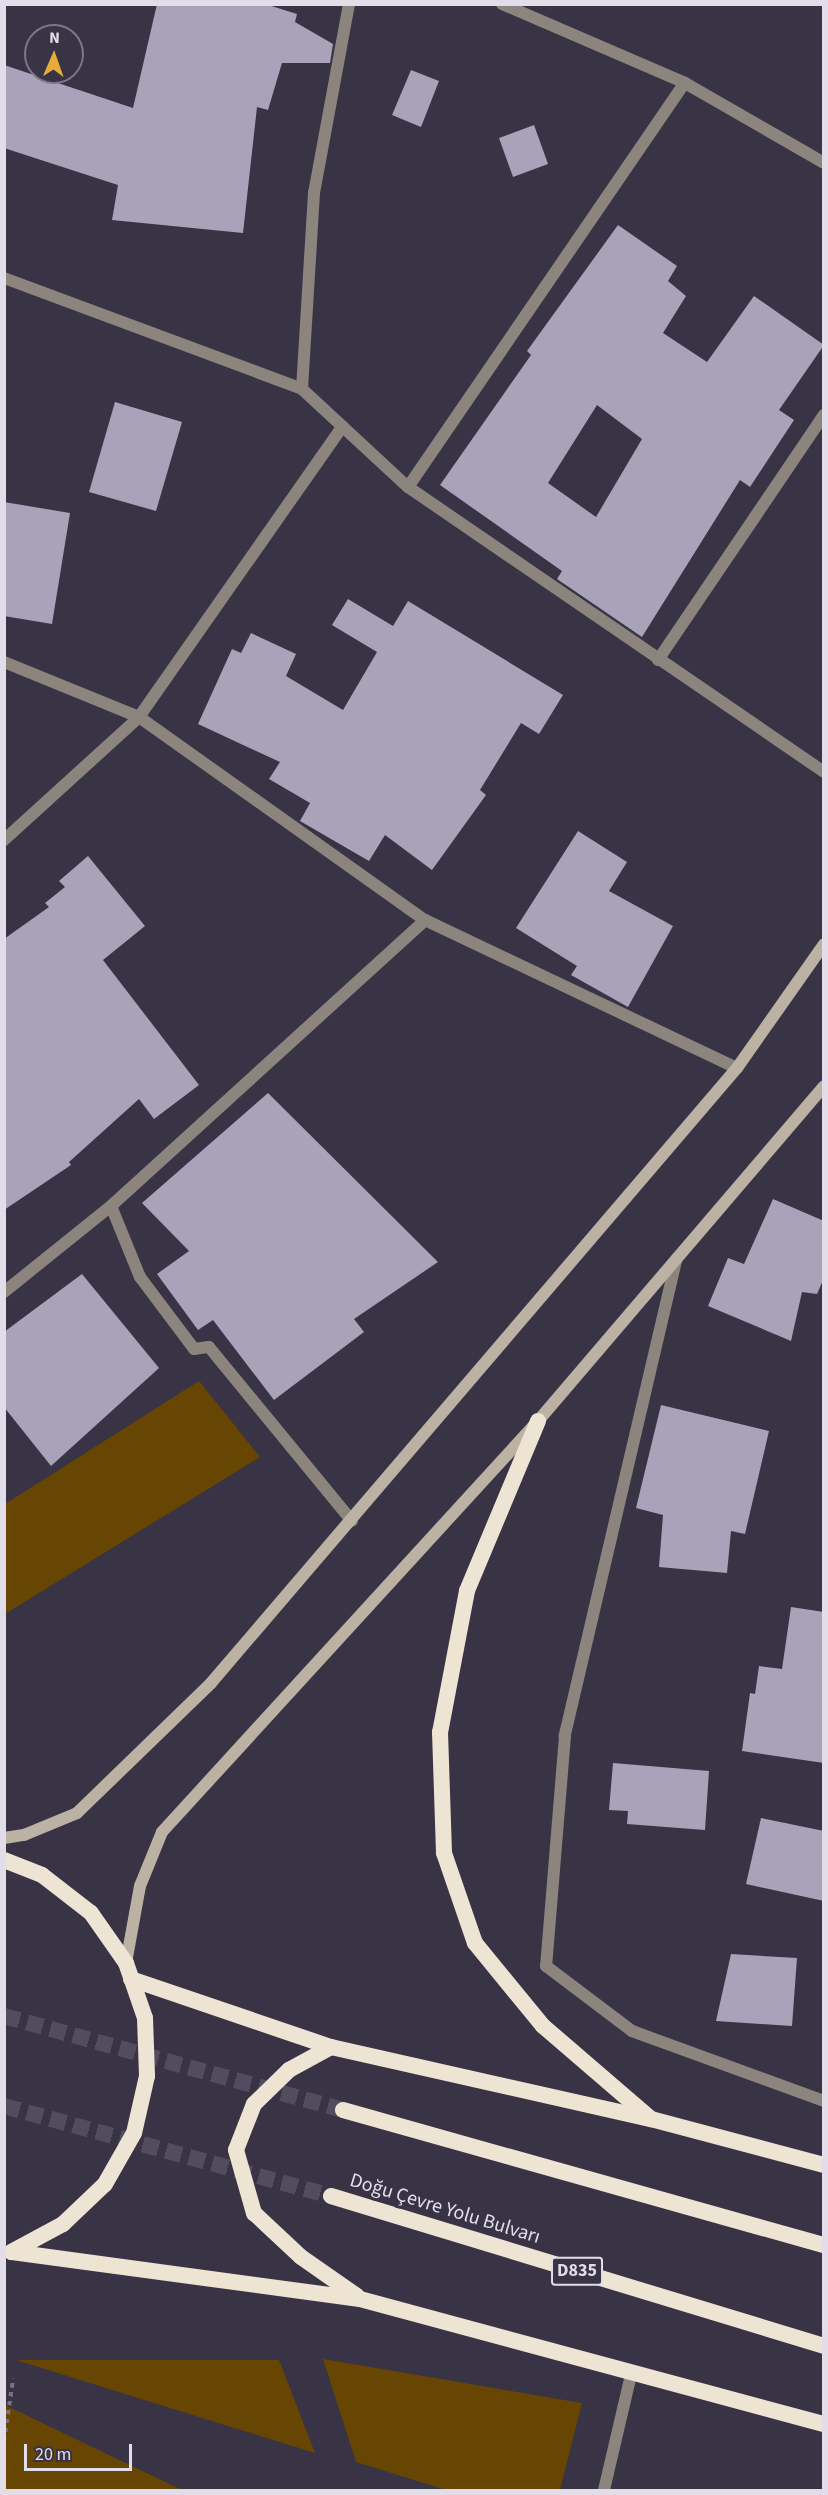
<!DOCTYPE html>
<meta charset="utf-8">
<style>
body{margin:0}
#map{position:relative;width:828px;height:2495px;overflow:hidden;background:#383345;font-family:"Source Sans 3",sans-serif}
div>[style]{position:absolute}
.green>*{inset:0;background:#674603}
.building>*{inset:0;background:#a9a3ba}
.trunk-tunnel>*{height:16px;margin-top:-8px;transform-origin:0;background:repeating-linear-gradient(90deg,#514d5e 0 16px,transparent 0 24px)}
.path>*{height:4px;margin-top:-2px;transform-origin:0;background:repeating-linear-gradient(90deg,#767282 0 4.5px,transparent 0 9px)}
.minor>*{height:12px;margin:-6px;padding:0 6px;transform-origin:6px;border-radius:6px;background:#8b857d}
.secondary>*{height:12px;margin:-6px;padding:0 6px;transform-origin:6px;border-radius:6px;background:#bbb2a4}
.trunk>*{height:16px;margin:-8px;padding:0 8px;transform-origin:8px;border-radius:8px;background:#eee4d4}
span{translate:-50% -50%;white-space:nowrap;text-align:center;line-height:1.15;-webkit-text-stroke:6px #383345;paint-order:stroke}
.shield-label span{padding:2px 4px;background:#383345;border:2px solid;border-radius:4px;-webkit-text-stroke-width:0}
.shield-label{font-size:18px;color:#e1deea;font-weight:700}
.street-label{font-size:20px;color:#e1deea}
.frame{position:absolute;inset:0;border:6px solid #e1deea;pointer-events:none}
.north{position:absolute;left:24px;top:24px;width:60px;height:60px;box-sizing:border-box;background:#383345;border:2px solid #7c7787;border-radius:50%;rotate:2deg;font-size:16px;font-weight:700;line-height:24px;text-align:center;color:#e1deea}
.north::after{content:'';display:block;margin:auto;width:21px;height:27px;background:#e9ab38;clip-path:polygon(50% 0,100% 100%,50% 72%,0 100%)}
.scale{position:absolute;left:24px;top:2444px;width:108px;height:27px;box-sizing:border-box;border:3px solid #e1deea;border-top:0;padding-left:8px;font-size:18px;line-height:21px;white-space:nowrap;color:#e1deea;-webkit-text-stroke:4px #383345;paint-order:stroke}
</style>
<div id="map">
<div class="green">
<div style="clip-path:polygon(199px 1381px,260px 1457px,5px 1614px,5px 1504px)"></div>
<div style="clip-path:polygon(323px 2359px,582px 2403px,560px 2490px,446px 2490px,356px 2462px)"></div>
<div style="clip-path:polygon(16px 2360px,279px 2360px,315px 2453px)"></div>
<div style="clip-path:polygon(4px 2405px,5px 2405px,182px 2490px,5px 2490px)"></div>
</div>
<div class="building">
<div style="clip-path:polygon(157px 4px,265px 4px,297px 14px,295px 22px,333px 44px,330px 63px,282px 63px,268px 110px,257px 107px,243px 233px,112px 220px,118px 185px,4px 148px,4px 65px,133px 108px)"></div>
<div style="clip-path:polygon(411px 70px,439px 81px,421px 127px,392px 115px)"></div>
<div style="clip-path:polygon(534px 125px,548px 164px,513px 177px,499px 138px)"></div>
<div style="clip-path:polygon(evenodd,618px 225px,677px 266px,668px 281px,686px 296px,663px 333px,707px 362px,754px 296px,824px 345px,779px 410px,794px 420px,750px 487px,740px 480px,642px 637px,557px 579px,562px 571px,440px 485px,531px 355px,527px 351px,618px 225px,597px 405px,642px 439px,596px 517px,548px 483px,597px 405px)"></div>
<div style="clip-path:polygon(115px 402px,182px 422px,156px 511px,89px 492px)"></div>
<div style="clip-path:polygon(4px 502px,70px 513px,52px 624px,4px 616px)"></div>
<div style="clip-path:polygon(348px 599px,393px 626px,408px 601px,563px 695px,539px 734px,521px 723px,480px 790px,486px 795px,432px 870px,385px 835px,369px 861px,300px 821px,310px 803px,269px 779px,280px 762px,198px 724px,232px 649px,241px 653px,251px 633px,296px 654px,286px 676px,343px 710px,377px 652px,332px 625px)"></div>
<div style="clip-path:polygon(578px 831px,627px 862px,609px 891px,673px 926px,628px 1007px,571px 975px,577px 966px,516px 928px)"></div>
<div style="clip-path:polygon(88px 856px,145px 926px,103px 960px,199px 1085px,154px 1119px,139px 1099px,69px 1162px,71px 1165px,4px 1210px,4px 939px,49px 907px,45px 903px,65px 887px,59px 881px)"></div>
<div style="clip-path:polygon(268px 1093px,438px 1262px,354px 1319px,364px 1332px,274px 1400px,213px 1320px,198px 1330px,157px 1274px,189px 1251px,142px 1203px)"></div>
<div style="clip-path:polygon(773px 1199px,824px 1221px,824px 1278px,817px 1294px,802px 1292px,791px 1341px,708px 1306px,728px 1258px,744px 1264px)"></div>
<div style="clip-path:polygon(82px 1274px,159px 1368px,51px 1466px,4px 1407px,4px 1332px)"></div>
<div style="clip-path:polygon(661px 1405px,769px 1431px,745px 1534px,731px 1531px,727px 1573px,659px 1567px,663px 1515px,636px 1508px)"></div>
<div style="clip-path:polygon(791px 1607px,824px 1612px,824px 1763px,742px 1751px,750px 1693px,755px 1694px,759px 1666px,782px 1669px)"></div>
<div style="clip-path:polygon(613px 1763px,709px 1771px,705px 1830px,627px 1824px,628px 1811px,609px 1810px)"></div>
<div style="clip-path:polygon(761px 1818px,824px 1831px,824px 1901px,746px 1884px)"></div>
<div style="clip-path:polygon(731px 1954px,797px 1958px,792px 2026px,716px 2021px)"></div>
</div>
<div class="trunk-tunnel">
<div style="left:4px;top:2016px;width:352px;rotate:15.5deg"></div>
<div style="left:4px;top:2106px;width:339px;rotate:15.4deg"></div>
</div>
<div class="path">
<div style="left:4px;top:2441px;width:63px;rotate:-81.7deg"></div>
</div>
<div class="minor">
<div style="left:502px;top:4px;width:199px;rotate:23.3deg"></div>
<div style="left:685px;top:83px;width:160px;rotate:29.9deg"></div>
<div style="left:4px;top:278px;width:318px;rotate:20.4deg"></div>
<div style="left:302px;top:389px;width:144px;rotate:42.8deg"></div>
<div style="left:408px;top:487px;width:504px;rotate:34.41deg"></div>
<div style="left:302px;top:389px;width:196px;rotate:-86.5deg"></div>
<div style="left:314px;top:193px;width:192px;rotate:-79.5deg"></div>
<div style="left:408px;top:487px;width:490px;rotate:-55.6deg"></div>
<div style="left:658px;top:660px;width:296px;rotate:-55.9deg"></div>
<div style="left:4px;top:662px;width:146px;rotate:22.2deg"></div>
<div style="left:139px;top:717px;width:351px;rotate:35.4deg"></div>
<div style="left:425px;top:920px;width:345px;rotate:25.4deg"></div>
<div style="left:4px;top:840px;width:183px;rotate:-42.3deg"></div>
<div style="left:139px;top:717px;width:355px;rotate:-55deg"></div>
<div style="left:111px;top:1206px;width:77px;rotate:67.8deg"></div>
<div style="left:140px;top:1277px;width:90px;rotate:53.1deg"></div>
<div style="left:194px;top:1349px;width:15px;rotate:-8deg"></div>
<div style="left:209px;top:1347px;width:225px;rotate:50.6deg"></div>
<div style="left:676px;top:1261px;width:488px;rotate:103.2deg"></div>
<div style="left:565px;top:1736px;width:231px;rotate:94.7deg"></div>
<div style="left:546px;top:1966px;width:108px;rotate:37.1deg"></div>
<div style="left:632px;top:2031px;width:204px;rotate:20deg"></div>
<div style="left:4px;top:1292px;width:137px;rotate:-38.8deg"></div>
<div style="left:111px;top:1206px;width:425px;rotate:-42.3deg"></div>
<div style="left:604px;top:2490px;width:122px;rotate:-76.8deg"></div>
</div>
<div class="secondary">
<div style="left:4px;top:1838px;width:20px;rotate:-9deg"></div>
<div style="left:24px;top:1835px;width:57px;rotate:-22.5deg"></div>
<div style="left:77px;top:1813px;width:187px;rotate:-44.1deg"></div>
<div style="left:211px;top:1683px;width:809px;rotate:-49.46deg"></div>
<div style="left:737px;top:1068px;width:151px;rotate:-54.9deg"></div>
<div style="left:126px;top:1963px;width:78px;rotate:-79.7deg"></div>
<div style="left:140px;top:1886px;width:58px;rotate:-67.8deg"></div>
<div style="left:162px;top:1832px;width:557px;rotate:-47.55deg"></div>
<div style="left:538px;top:1421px;width:440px;rotate:-49.5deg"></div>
</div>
<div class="trunk">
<div style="left:538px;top:1421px;width:184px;rotate:112.7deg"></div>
<div style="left:467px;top:1591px;width:144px;rotate:100.8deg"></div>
<div style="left:440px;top:1732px;width:121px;rotate:88.1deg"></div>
<div style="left:444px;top:1853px;width:95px;rotate:71deg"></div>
<div style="left:475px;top:1943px;width:107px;rotate:50.7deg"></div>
<div style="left:543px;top:2026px;width:143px;rotate:40.7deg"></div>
<div style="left:4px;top:1860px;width:41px;rotate:21.5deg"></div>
<div style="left:42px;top:1875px;width:62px;rotate:37.8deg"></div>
<div style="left:91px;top:1913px;width:61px;rotate:55deg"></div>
<div style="left:126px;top:1963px;width:58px;rotate:70.9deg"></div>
<div style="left:145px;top:2018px;width:58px;rotate:88deg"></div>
<div style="left:147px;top:2076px;width:58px;rotate:102.8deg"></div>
<div style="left:134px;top:2133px;width:59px;rotate:119.6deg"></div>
<div style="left:105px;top:2184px;width:58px;rotate:136.4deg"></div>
<div style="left:63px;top:2224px;width:59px;rotate:151.7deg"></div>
<div style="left:131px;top:1979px;width:211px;rotate:18.8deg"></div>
<div style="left:331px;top:2047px;width:328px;rotate:12.7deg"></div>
<div style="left:651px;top:2119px;width:179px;rotate:14.9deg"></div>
<div style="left:331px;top:2047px;width:48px;rotate:151.3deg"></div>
<div style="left:289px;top:2070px;width:49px;rotate:135.8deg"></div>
<div style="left:254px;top:2104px;width:49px;rotate:111.4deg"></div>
<div style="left:236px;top:2150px;width:66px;rotate:74.1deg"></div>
<div style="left:254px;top:2213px;width:64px;rotate:43.1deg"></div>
<div style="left:301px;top:2257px;width:68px;rotate:34.9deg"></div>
<div style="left:343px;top:2110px;width:500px;rotate:15.7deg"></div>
<div style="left:331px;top:2196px;width:515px;rotate:16.92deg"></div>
<div style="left:12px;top:2252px;width:351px;rotate:7.7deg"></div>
<div style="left:360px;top:2299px;width:481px;rotate:15.1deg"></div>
</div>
<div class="shield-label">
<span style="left:577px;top:2271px">D835</span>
</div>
<div class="street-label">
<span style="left:445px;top:2209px;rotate:17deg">Doğu Çevre Yolu Bulvarı</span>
</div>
<div class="frame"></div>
<div class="north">N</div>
<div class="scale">20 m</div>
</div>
